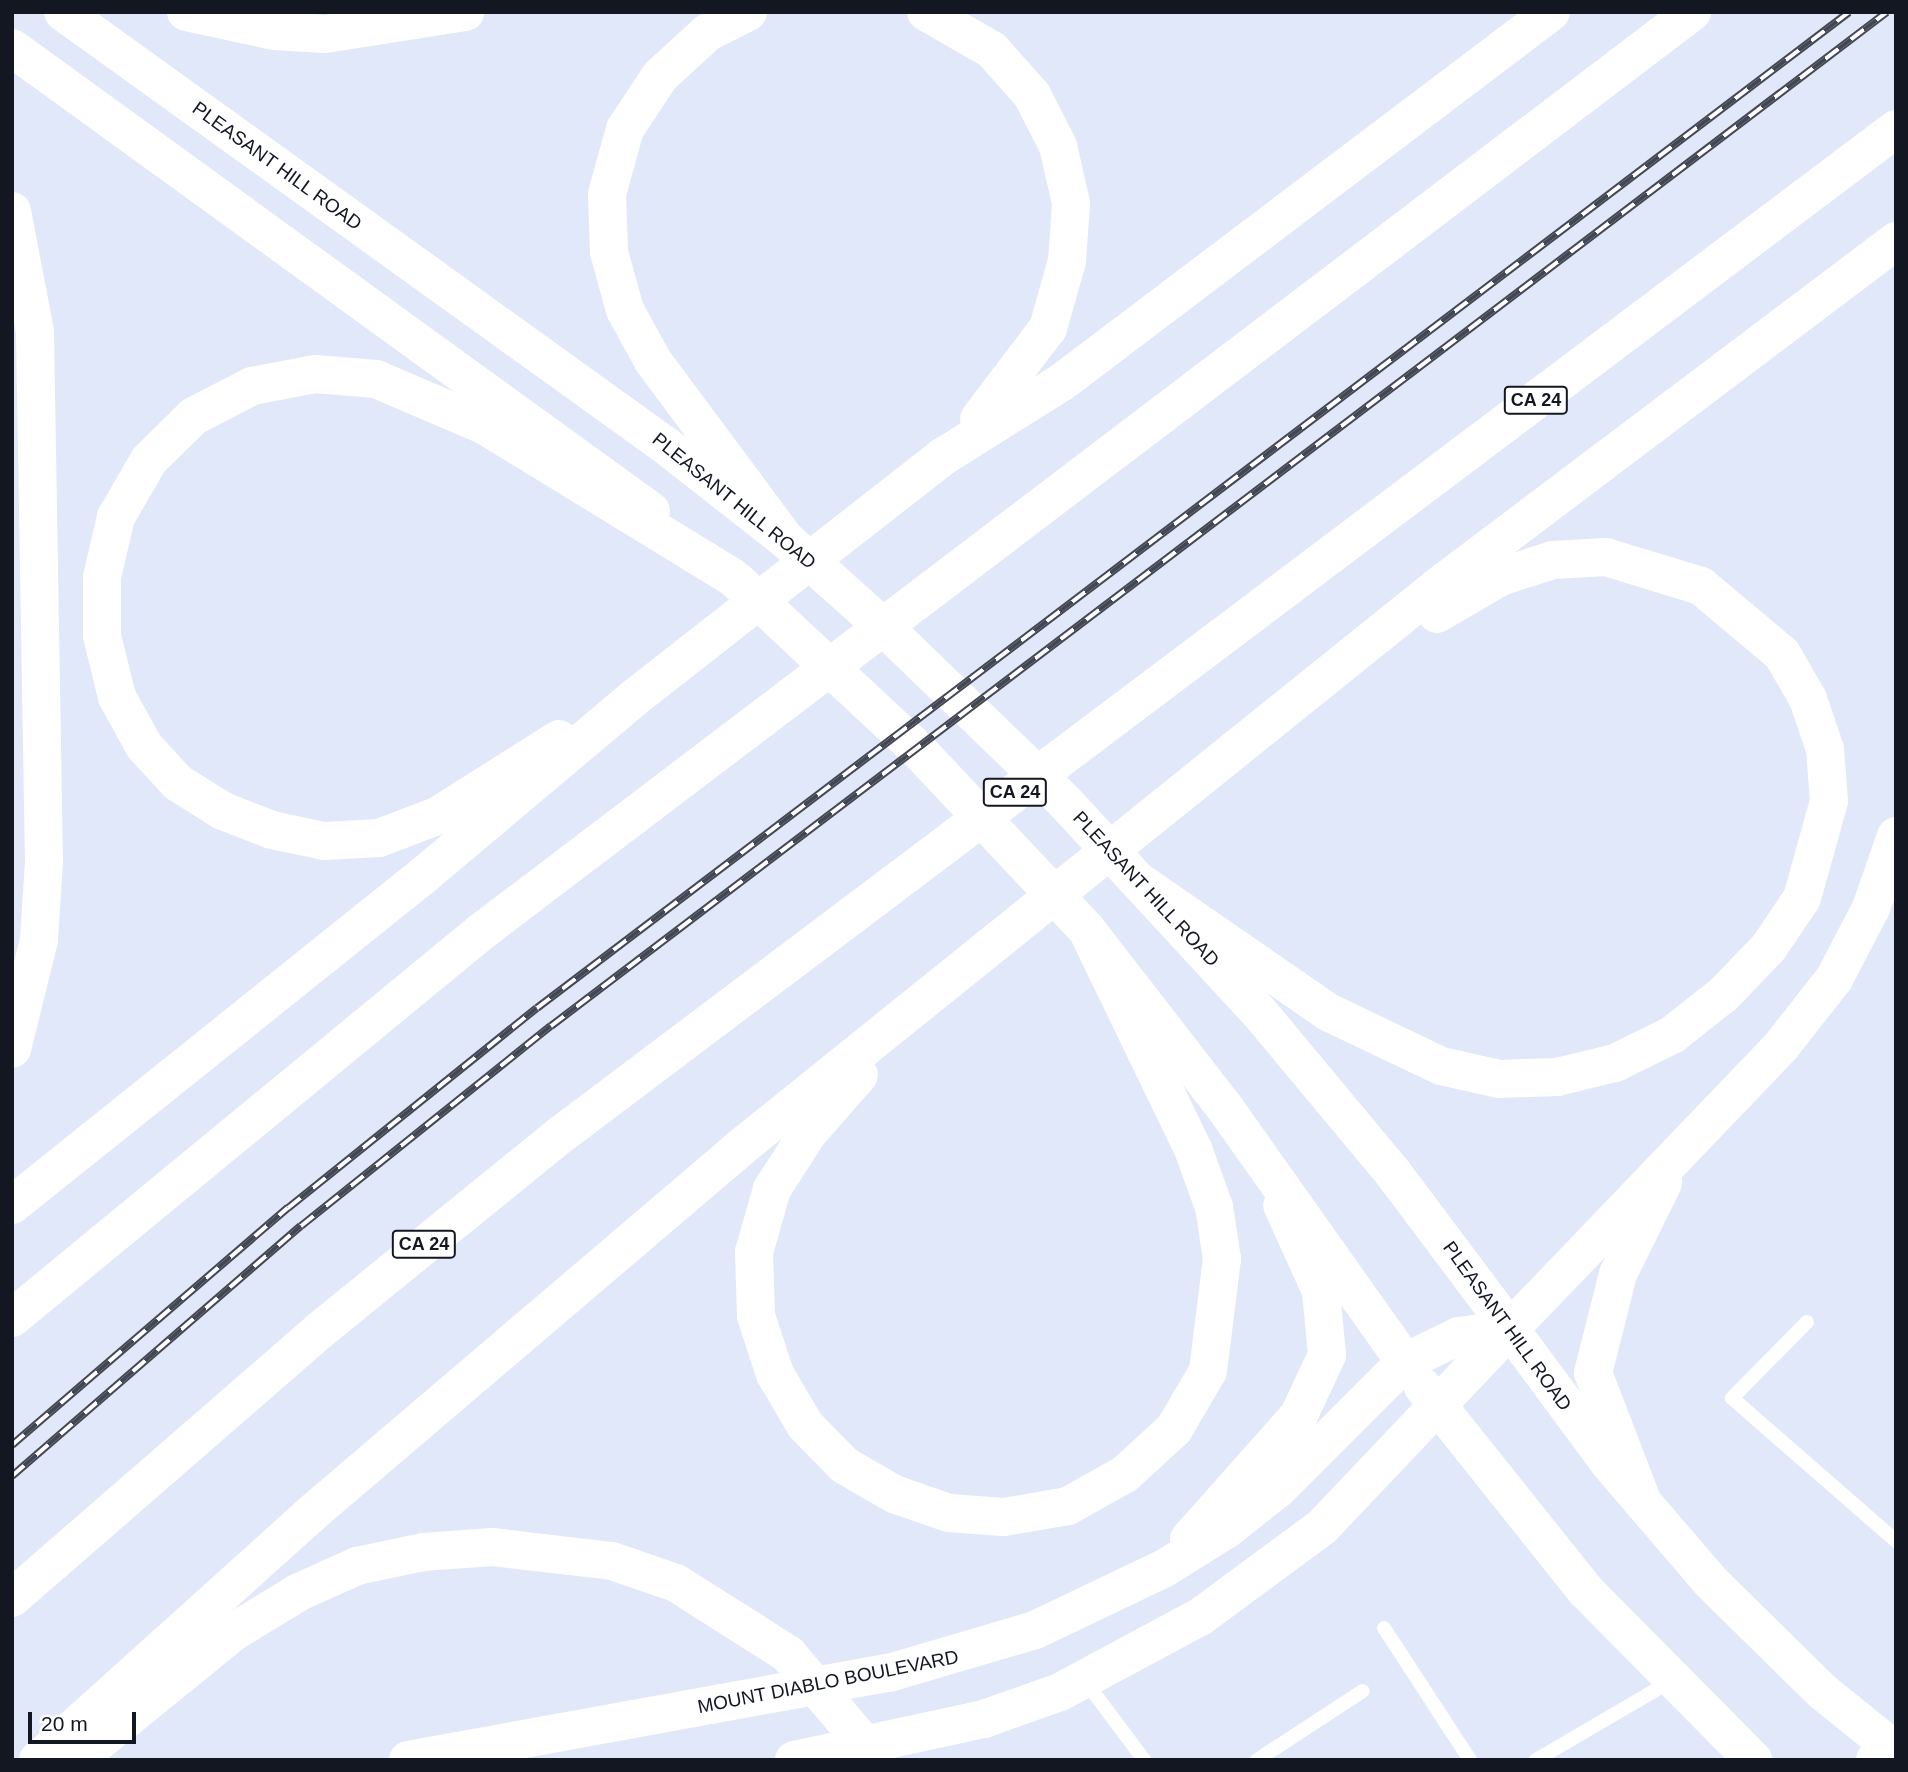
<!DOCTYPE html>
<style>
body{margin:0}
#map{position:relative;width:1908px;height:1772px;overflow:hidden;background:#e1e8fa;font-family:Helvetica,sans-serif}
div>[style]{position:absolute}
.lane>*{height:14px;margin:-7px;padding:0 7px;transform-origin:7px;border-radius:7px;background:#fff}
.secondary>*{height:38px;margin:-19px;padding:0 19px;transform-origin:19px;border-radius:19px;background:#fff}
.primary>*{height:38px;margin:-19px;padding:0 19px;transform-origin:19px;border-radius:19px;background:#fff}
.highway>*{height:38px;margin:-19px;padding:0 19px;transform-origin:19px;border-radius:19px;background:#fff}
.rail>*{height:8px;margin-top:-4px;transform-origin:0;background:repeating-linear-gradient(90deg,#fff 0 16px,#424753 0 32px);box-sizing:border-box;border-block:2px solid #424753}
span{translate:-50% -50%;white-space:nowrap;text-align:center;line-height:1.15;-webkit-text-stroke:5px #fff;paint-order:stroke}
.shield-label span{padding:2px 5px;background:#fff;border:2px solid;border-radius:5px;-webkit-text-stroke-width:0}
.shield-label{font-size:18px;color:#131721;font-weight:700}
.street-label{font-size:19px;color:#131721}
.frame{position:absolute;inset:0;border:14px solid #131721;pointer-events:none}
.scale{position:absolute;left:28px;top:1712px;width:108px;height:32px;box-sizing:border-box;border:4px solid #131721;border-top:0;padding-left:9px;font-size:21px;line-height:24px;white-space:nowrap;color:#131721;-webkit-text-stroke:5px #fff;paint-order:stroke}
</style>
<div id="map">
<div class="lane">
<div style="left:1807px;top:1322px;width:107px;rotate:134.6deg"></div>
<div style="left:1732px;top:1398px;width:218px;rotate:41.1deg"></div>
<div style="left:1384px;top:1628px;width:158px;rotate:56.9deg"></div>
<div style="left:1085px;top:1681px;width:99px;rotate:53.2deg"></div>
<div style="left:1257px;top:1760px;width:126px;rotate:-33.1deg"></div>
<div style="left:1536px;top:1760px;width:156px;rotate:-30.3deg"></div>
</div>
<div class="secondary">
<div style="left:1510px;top:1329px;width:167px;rotate:53.5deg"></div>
<div style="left:1609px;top:1463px;width:155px;rotate:49.4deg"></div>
<div style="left:1710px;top:1581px;width:158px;rotate:44.5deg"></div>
<div style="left:1823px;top:1692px;width:94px;rotate:38.9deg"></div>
<div style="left:1423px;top:1387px;width:261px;rotate:51.4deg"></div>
<div style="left:1586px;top:1591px;width:238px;rotate:45.3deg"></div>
<div style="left:1189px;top:1539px;width:166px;rotate:-48.4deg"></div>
<div style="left:1299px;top:1415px;width:66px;rotate:-65deg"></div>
<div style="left:1327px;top:1355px;width:64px;rotate:-95.4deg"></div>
<div style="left:1321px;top:1291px;width:94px;rotate:-114.4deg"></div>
<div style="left:408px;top:1760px;width:489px;rotate:-10.3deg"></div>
<div style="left:889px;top:1673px;width:152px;rotate:-16.4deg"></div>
<div style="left:1035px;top:1630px;width:144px;rotate:-25.5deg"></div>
<div style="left:1165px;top:1568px;width:73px;rotate:-32.2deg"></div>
<div style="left:1227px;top:1529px;width:66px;rotate:-38.3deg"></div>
<div style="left:1279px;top:1488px;width:178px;rotate:-45deg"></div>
<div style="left:1405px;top:1362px;width:60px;rotate:-25.7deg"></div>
<div style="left:1459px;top:1336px;width:51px;rotate:-7.8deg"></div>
<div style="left:794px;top:1760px;width:194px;rotate:-12.2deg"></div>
<div style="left:984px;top:1719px;width:81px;rotate:-19.6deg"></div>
<div style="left:1060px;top:1692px;width:159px;rotate:-28.2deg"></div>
<div style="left:1200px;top:1617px;width:152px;rotate:-36.4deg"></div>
<div style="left:1322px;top:1527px;width:273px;rotate:-46.5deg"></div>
</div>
<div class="primary">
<div style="left:63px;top:12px;width:742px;rotate:35.73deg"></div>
<div style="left:665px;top:445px;width:152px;rotate:38.1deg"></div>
<div style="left:785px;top:539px;width:140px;rotate:41.8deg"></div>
<div style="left:889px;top:632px;width:243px;rotate:44deg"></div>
<div style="left:1064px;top:801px;width:287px;rotate:47.3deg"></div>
<div style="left:1259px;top:1012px;width:209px;rotate:50.2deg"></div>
<div style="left:1393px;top:1173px;width:195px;rotate:53.1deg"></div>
<div style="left:12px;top:48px;width:789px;rotate:35.93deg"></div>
<div style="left:736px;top:580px;width:249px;rotate:43deg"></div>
<div style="left:918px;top:750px;width:247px;rotate:46.8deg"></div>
<div style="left:1087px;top:930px;width:225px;rotate:52.2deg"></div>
<div style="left:1225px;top:1108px;width:311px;rotate:54.7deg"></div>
</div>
<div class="highway">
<div style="left:186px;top:12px;width:90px;rotate:12.2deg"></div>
<div style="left:274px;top:31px;width:51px;rotate:3.4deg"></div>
<div style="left:325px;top:34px;width:142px;rotate:-8.9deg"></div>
<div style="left:748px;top:12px;width:46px;rotate:152.9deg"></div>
<div style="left:707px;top:33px;width:64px;rotate:137.5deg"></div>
<div style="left:660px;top:76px;width:64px;rotate:123.4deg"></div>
<div style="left:625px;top:129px;width:67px;rotate:105.5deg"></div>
<div style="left:607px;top:194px;width:58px;rotate:88deg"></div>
<div style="left:609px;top:252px;width:60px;rotate:74.6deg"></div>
<div style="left:625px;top:310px;width:58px;rotate:61.2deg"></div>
<div style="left:653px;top:361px;width:222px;rotate:53.4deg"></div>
<div style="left:926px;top:12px;width:76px;rotate:29.9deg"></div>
<div style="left:992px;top:50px;width:60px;rotate:48.4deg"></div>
<div style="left:1032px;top:95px;width:57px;rotate:63deg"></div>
<div style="left:1058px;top:146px;width:58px;rotate:77.2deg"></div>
<div style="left:1071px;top:203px;width:58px;rotate:93.9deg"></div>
<div style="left:1067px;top:261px;width:70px;rotate:105.8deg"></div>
<div style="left:1048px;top:328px;width:114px;rotate:127.2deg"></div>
<div style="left:12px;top:211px;width:123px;rotate:79.2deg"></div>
<div style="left:35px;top:332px;width:530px;rotate:89.03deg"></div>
<div style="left:44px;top:862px;width:78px;rotate:93.7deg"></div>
<div style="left:39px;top:940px;width:112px;rotate:103.9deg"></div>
<div style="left:559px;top:739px;width:144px;rotate:147.7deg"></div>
<div style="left:437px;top:816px;width:62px;rotate:159.2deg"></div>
<div style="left:379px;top:838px;width:55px;rotate:176.9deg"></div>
<div style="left:324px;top:841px;width:53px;rotate:-168.1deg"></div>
<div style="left:272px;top:830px;width:53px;rotate:-158.8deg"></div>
<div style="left:223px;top:811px;width:53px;rotate:-148.1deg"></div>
<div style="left:178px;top:783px;width:50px;rotate:-132.6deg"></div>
<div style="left:144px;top:746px;width:56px;rotate:-118.9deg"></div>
<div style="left:117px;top:697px;width:63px;rotate:-103.8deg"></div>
<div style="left:102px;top:636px;width:59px;rotate:-90deg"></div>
<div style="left:102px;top:577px;width:62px;rotate:-76.9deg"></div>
<div style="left:116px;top:517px;width:66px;rotate:-59.9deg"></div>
<div style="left:149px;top:460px;width:63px;rotate:-44.4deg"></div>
<div style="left:194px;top:416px;width:65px;rotate:-27.3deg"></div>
<div style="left:252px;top:386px;width:64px;rotate:-10.8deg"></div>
<div style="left:315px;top:374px;width:61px;rotate:4.7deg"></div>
<div style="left:376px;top:379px;width:117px;rotate:23.1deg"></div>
<div style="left:484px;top:425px;width:291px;rotate:31.5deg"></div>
<div style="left:1141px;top:883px;width:227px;rotate:34.6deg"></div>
<div style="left:1328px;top:1012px;width:125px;rotate:25.5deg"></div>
<div style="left:1441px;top:1066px;width:59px;rotate:12.6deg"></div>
<div style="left:1499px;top:1079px;width:58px;rotate:-2deg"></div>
<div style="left:1557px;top:1077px;width:60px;rotate:-13.6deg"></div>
<div style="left:1615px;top:1063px;width:64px;rotate:-26.2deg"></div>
<div style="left:1672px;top:1035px;width:66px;rotate:-38.3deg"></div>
<div style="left:1724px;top:994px;width:65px;rotate:-46.2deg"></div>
<div style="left:1769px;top:947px;width:59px;rotate:-56deg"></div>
<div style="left:1802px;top:898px;width:101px;rotate:-74.4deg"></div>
<div style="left:1829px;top:801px;width:52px;rotate:-94.4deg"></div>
<div style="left:1825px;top:749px;width:53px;rotate:-108.8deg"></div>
<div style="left:1808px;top:699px;width:52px;rotate:-120deg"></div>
<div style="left:1782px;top:654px;width:106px;rotate:-140deg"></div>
<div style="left:1701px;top:586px;width:99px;rotate:-163deg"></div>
<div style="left:1606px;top:557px;width:53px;rotate:176.8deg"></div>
<div style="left:1553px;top:560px;width:56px;rotate:162.2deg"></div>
<div style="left:1500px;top:577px;width:73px;rotate:149.6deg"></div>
<div style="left:859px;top:1075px;width:77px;rotate:131.3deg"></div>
<div style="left:808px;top:1133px;width:67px;rotate:122.7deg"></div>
<div style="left:772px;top:1189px;width:66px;rotate:105.9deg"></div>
<div style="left:754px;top:1252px;width:64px;rotate:88.2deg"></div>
<div style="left:756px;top:1316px;width:61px;rotate:71.9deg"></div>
<div style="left:775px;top:1374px;width:59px;rotate:59.5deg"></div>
<div style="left:805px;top:1425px;width:56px;rotate:45.7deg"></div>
<div style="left:844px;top:1465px;width:58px;rotate:30.1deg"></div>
<div style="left:894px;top:1494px;width:58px;rotate:19.1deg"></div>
<div style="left:949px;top:1513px;width:55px;rotate:4.2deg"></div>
<div style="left:1004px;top:1517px;width:65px;rotate:-9.8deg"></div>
<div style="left:1068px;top:1506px;width:65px;rotate:-29.3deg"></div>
<div style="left:1125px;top:1474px;width:67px;rotate:-42.6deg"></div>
<div style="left:1174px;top:1429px;width:67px;rotate:-59.6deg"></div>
<div style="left:1208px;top:1371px;width:113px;rotate:-82.9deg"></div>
<div style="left:1222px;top:1259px;width:53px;rotate:-98.7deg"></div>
<div style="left:1214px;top:1207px;width:62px;rotate:-109.9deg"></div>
<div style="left:1193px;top:1149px;width:243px;rotate:-115.8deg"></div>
<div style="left:12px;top:1205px;width:528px;rotate:-38.69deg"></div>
<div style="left:424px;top:875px;width:275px;rotate:-40.1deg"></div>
<div style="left:634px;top:698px;width:393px;rotate:-38deg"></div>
<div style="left:944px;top:456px;width:139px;rotate:-32.1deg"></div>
<div style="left:1062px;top:382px;width:613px;rotate:-37.11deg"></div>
<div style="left:12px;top:1318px;width:607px;rotate:-39.46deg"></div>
<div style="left:481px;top:932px;width:1521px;rotate:-37.22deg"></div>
<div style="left:1510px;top:1329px;width:393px;rotate:-46.2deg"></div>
<div style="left:1782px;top:1045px;width:84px;rotate:-51.8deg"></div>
<div style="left:1834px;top:979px;width:80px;rotate:-62.5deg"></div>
<div style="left:1871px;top:908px;width:76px;rotate:-70.9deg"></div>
<div style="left:1643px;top:1503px;width:139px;rotate:-111deg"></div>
<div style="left:1593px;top:1373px;width:102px;rotate:-75.8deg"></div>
<div style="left:1618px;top:1274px;width:102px;rotate:-63.7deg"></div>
<div style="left:12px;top:1598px;width:407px;rotate:-41deg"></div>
<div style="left:319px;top:1331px;width:314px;rotate:-39.1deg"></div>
<div style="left:563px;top:1133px;width:1669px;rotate:-36.99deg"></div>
<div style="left:38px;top:1760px;width:367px;rotate:-42deg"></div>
<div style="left:311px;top:1514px;width:570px;rotate:-40.45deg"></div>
<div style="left:745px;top:1144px;width:887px;rotate:-38.82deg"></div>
<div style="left:1436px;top:588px;width:576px;rotate:-37.03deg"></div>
<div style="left:76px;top:1760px;width:205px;rotate:-39.1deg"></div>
<div style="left:235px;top:1631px;width:75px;rotate:-31.4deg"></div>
<div style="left:299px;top:1592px;width:64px;rotate:-24.1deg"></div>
<div style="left:357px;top:1566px;width:67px;rotate:-12deg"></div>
<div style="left:423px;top:1552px;width:70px;rotate:-4.1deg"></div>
<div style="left:493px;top:1547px;width:120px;rotate:6.7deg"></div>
<div style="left:612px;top:1561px;width:68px;rotate:19deg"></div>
<div style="left:676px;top:1583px;width:133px;rotate:32.4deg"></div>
<div style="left:788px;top:1654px;width:139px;rotate:49.7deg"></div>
<div style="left:1875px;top:1760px;width:20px;rotate:-49deg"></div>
</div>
<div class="rail">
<div style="left:12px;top:1445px;width:364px;rotate:-40.7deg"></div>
<div style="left:288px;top:1208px;width:319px;rotate:-38.8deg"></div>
<div style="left:537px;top:1008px;width:1647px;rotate:-37.2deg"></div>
<div style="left:12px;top:1476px;width:382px;rotate:-40.9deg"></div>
<div style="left:301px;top:1226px;width:320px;rotate:-38.7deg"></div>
<div style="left:551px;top:1026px;width:1677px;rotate:-37.2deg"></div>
</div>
<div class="shield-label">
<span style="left:1536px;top:400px">CA 24</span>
<span style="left:1015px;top:792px">CA 24</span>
<span style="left:424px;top:1244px">CA 24</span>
</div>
<div class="street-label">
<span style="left:277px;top:166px;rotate:36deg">PLEASANT HILL ROAD</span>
<span style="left:734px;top:501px;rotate:39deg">PLEASANT HILL ROAD</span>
<span style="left:1146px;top:889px;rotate:47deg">PLEASANT HILL ROAD</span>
<span style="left:1507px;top:1326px;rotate:54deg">PLEASANT HILL ROAD</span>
<span style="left:828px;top:1682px;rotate:-11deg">MOUNT DIABLO BOULEVARD</span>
</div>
<div class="frame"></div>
<div class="scale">20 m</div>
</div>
